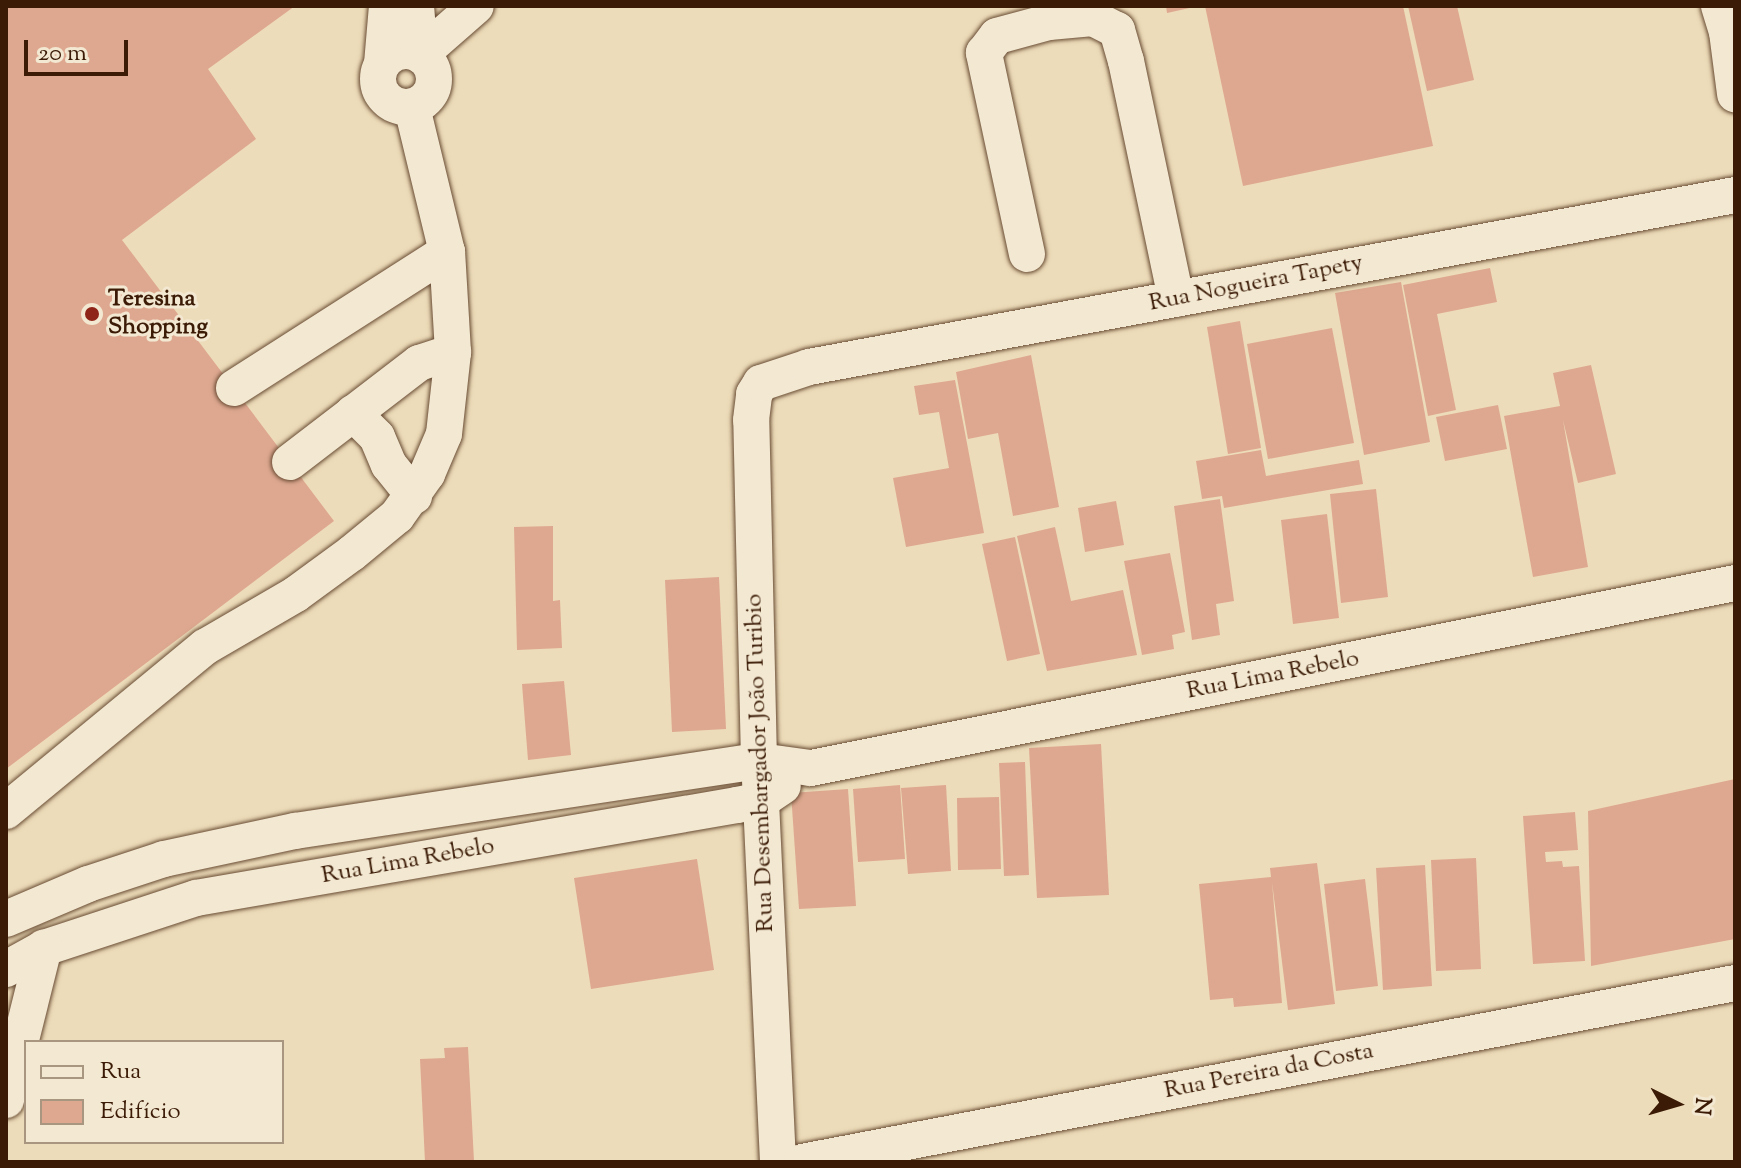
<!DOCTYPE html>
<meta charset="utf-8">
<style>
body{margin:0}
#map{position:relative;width:1741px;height:1168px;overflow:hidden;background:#eddcb9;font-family:"Sorts Mill Goudy",serif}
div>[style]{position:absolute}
.building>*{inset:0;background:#dea890}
.roads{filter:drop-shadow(0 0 2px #684b33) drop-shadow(0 0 2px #684b33)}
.minor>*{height:36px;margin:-18px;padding:0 18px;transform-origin:18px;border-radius:18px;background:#f3e8d2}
.minor>.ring{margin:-18px;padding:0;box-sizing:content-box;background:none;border:36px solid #f3e8d2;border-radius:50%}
.dots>*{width:22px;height:22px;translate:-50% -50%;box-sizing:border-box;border:4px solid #f3e8d2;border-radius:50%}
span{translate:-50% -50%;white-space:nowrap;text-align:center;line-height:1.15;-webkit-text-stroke:6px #f3e8d2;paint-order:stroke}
.street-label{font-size:24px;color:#3b1b06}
.poi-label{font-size:24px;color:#3b1b06;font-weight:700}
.left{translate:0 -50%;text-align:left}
.frame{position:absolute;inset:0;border:8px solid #3b1b06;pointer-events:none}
.legend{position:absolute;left:24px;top:1040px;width:260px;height:104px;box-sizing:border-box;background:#f3e8d2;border:2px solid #a99680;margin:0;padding:10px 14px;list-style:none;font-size:24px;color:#3b1b06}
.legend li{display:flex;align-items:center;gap:16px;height:40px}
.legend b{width:40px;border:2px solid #a99680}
.north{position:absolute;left:1637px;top:1064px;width:80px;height:80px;-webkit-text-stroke:6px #f3e8d2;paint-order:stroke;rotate:95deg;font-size:22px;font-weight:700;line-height:32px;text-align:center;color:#3b1b06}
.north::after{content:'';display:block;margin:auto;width:28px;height:36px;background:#3b1b06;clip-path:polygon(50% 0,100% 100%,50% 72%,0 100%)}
.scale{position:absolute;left:24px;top:40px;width:104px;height:36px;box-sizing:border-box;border:4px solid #3b1b06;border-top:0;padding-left:10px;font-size:24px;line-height:28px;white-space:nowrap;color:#3b1b06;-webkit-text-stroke:6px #f3e8d2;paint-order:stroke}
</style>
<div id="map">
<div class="building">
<div style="clip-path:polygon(6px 6px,295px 6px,208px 69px,256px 139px,122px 240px,334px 521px,6px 769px)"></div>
<div style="clip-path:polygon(1166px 6px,1194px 6px,1194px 7px,1167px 13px)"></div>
<div style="clip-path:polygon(1205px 6px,1403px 6px,1433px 146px,1243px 186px)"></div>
<div style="clip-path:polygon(1408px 6px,1457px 6px,1474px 80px,1427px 91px)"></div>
<div style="clip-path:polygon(1490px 268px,1497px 302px,1437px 314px,1456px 410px,1428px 416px,1403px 285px)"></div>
<div style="clip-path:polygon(1401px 282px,1430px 442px,1364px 455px,1335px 293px)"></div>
<div style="clip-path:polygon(1240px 321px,1261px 448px,1228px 454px,1207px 327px)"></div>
<div style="clip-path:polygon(1332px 328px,1354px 443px,1268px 459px,1247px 344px)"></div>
<div style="clip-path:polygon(1031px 355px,1059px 507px,1013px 516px,998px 433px,968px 439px,956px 372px)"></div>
<div style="clip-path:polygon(1591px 365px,1616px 474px,1578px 483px,1563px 420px,1588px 567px,1533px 577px,1504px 416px,1560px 406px,1553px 373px)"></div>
<div style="clip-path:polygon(955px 380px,984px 533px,906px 547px,893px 478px,949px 468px,939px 412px,919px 415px,914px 386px)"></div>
<div style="clip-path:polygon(1498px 405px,1507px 449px,1445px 461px,1436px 417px)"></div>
<div style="clip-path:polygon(1261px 450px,1266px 476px,1359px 460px,1363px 484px,1224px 508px,1222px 496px,1202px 499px,1196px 461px)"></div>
<div style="clip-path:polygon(1376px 489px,1388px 597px,1341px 603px,1330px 494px)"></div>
<div style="clip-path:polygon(1220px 499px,1234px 601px,1216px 604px,1220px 635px,1192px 640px,1174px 506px)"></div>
<div style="clip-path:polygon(1116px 501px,1124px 545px,1085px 552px,1078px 508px)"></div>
<div style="clip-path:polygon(1327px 514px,1339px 618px,1293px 624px,1281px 520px)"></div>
<div style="clip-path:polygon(553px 526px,553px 601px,560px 600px,562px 648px,517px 650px,514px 527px)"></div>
<div style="clip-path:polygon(1055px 527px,1071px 601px,1123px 590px,1137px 655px,1047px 671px,1017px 536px)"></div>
<div style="clip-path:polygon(1015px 537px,1040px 654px,1007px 661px,982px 544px)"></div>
<div style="clip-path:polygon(1170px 553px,1185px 632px,1172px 635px,1174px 649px,1142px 655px,1124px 561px)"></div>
<div style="clip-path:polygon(719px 577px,726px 729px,672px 732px,665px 580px)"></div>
<div style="clip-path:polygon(564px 681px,571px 755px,528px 760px,522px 684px)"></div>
<div style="clip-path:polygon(1101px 744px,1109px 895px,1037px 898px,1029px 748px)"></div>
<div style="clip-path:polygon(1025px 762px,1029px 875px,1004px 876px,999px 763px)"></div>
<div style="clip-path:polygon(1735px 779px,1735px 939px,1591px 966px,1588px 811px)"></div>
<div style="clip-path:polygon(900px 785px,905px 859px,858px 862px,853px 789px)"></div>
<div style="clip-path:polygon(946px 785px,951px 871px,908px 874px,901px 788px)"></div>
<div style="clip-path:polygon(848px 789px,856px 906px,799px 909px,791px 793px)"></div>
<div style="clip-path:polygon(999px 797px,1001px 869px,958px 870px,957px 798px)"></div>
<div style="clip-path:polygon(1575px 812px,1578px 850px,1545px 852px,1546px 862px,1562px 861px,1563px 867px,1579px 866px,1585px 961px,1533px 964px,1523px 816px)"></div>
<div style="clip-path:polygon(1476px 858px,1481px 969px,1436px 971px,1431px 860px)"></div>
<div style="clip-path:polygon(697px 859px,714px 970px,591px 989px,574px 878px)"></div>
<div style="clip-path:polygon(1317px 863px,1335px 1004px,1288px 1010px,1272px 882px,1282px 1003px,1234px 1007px,1233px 998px,1210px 1000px,1199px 884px,1271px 877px,1270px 868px)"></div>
<div style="clip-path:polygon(1425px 865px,1432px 986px,1383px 990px,1376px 868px)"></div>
<div style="clip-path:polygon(1365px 879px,1378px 986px,1336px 991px,1324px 884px)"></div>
<div style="clip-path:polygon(468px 1047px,474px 1161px,425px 1162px,420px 1059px,445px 1058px,444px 1048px)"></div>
</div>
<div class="roads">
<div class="minor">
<div style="left:416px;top:6px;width:49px;rotate:85.3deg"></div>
<div style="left:1719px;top:6px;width:27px;rotate:73deg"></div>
<div style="left:1727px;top:32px;width:63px;rotate:82.6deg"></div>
<div class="ring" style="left:378px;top:51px;width:20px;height:20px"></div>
<div style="left:420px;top:55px;width:74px;rotate:-41.2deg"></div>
<div style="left:382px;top:64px;width:58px;rotate:-85.1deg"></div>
<div style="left:1027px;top:254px;width:206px;rotate:-102.1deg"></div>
<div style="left:984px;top:53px;width:21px;rotate:-53deg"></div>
<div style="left:997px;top:36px;width:54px;rotate:-15.1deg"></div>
<div style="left:1049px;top:22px;width:44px;rotate:-5.2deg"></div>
<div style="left:1093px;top:18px;width:27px;rotate:27deg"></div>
<div style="left:1117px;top:30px;width:32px;rotate:74deg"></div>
<div style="left:1126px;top:61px;width:243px;rotate:78.1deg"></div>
<div style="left:234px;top:388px;width:253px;rotate:-32.6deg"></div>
<div style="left:353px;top:413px;width:34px;rotate:45deg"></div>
<div style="left:377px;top:437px;width:30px;rotate:67deg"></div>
<div style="left:389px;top:465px;width:40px;rotate:51deg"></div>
<div style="left:290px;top:462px;width:163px;rotate:-37.5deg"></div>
<div style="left:419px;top:363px;width:36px;rotate:-18deg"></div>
<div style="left:6px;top:811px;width:258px;rotate:-39.5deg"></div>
<div style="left:205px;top:647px;width:105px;rotate:-30.2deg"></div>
<div style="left:296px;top:594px;width:69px;rotate:-36.2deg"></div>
<div style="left:352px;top:553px;width:58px;rotate:-39.4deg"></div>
<div style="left:397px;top:516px;width:52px;rotate:-54.5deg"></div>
<div style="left:427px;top:474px;width:43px;rotate:-67deg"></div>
<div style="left:444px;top:434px;width:82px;rotate:-83.7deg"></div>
<div style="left:453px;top:352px;width:100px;rotate:-93.4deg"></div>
<div style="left:447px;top:252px;width:149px;rotate:-103.6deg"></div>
<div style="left:6px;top:919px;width:89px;rotate:-23.1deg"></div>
<div style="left:88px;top:884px;width:80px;rotate:-18.2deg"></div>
<div style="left:164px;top:859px;width:134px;rotate:-12.1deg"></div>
<div style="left:295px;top:831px;width:469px;rotate:-8.6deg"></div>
<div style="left:759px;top:761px;width:52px;rotate:7.7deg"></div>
<div style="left:811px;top:768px;width:942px;rotate:-11.32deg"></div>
<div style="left:6px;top:969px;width:43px;rotate:-28.9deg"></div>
<div style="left:44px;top:948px;width:160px;rotate:-18.2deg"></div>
<div style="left:196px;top:898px;width:549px;rotate:-9.75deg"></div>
<div style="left:737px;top:805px;width:25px;rotate:-11deg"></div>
<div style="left:762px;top:800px;width:25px;rotate:-34deg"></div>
<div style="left:6px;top:1100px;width:157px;rotate:-76deg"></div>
<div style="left:778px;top:1162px;width:401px;rotate:-92.7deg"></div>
<div style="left:759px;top:761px;width:341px;rotate:-91.3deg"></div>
<div style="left:751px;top:420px;width:26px;rotate:-83deg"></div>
<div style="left:754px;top:394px;width:13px;rotate:-58deg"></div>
<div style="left:761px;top:383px;width:51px;rotate:-18.4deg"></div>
<div style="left:809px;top:367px;width:942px;rotate:-10.52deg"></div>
<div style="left:802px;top:1162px;width:950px;rotate:-10.86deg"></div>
</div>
</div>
<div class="dots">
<div style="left:92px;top:314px;background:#8f2418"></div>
</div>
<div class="street-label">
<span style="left:1256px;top:284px;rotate:-11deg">Rua Nogueira Tapety</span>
<span style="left:1273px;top:676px;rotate:-11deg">Rua Lima Rebelo</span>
<span style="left:761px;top:763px;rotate:-92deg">Rua Desembargador João Turibio</span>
<span style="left:408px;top:862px;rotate:-10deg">Rua Lima Rebelo</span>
<span style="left:1269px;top:1072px;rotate:-11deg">Rua Pereira da Costa</span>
</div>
<div class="poi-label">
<span class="left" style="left:108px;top:314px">Teresina<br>Shopping</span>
</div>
<div class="frame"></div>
<ul class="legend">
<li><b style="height:10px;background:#f3e8d2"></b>Rua</li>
<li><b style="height:22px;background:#dea890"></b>Edifício</li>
</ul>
<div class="north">N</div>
<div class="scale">20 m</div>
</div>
